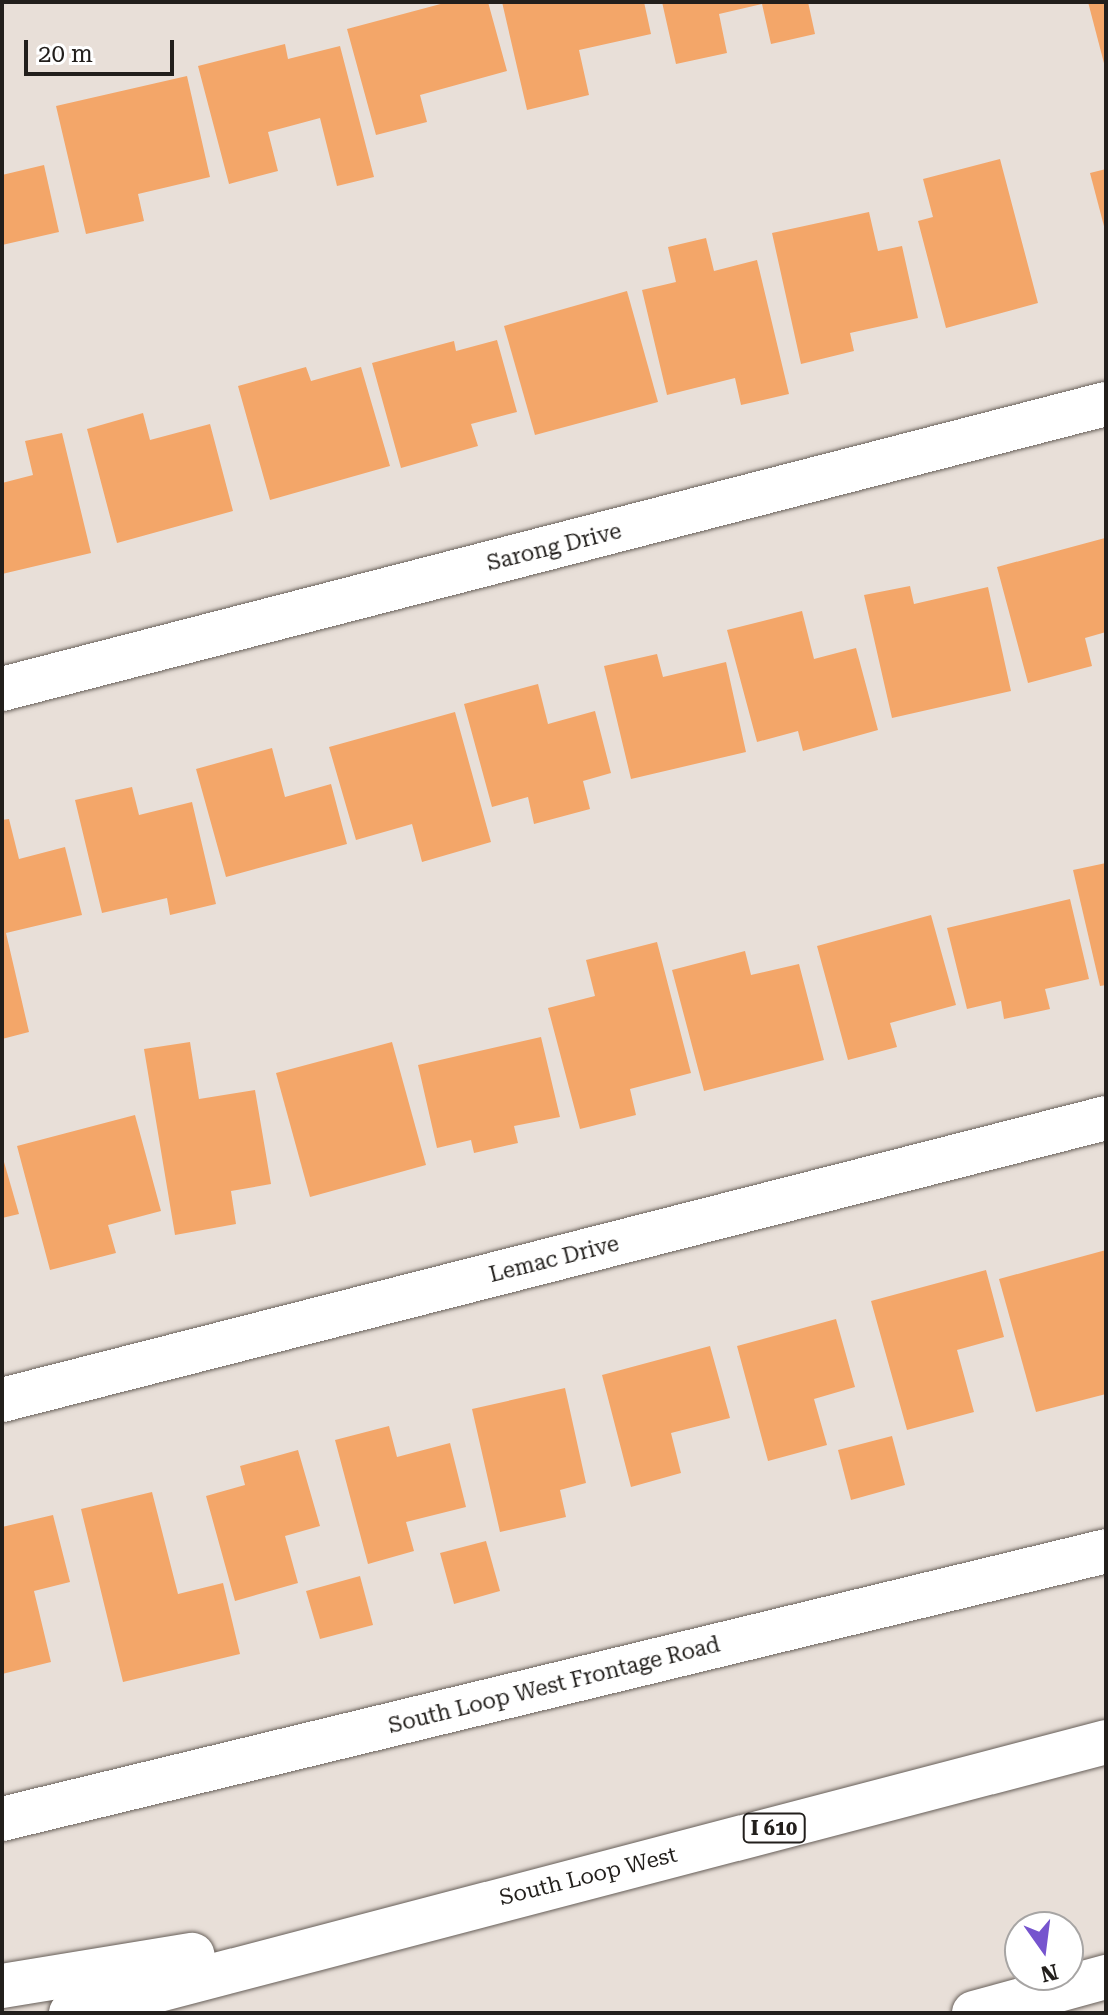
<!DOCTYPE html>
<style>
body{margin:0}
#map{position:relative;width:1108px;height:2015px;overflow:hidden;background:#e8dfd8;font-family:"Roboto Serif",serif}
div>[style]{position:absolute}
.building>*{inset:0;background:#f3a669}
.roads{filter:drop-shadow(0 0 2px #675f59) drop-shadow(0 0 2px #675f59)}
.minor>*{height:44px;margin:-22px;padding:0 22px;transform-origin:22px;border-radius:22px;background:#fff}
.secondary>*{height:44px;margin:-22px;padding:0 22px;transform-origin:22px;border-radius:22px;background:#fff}
.motorway>*{height:44px;margin:-22px;padding:0 22px;transform-origin:22px;border-radius:22px;background:#fff}
span{translate:-50% -50%;white-space:nowrap;text-align:center;line-height:1.15;-webkit-text-stroke:7px #fff;paint-order:stroke}
.shield-label span{padding:2px 6px;background:#fff;border:2px solid;border-radius:6px;-webkit-text-stroke-width:0}
.shield-label{font-size:20px;color:#221f1c;font-weight:700}
.street-label{font-size:22px;color:#221f1c}
.frame{position:absolute;inset:0;border:4px solid #221f1c;pointer-events:none}
.north{position:absolute;left:1004px;top:1911px;width:80px;height:80px;box-sizing:border-box;background:#fff;border:2px solid #a7a5a4;border-radius:50%;rotate:166deg;font-size:22px;font-weight:700;line-height:32px;text-align:center;color:#221f1c}
.north::after{content:'';display:block;margin:auto;width:28px;height:36px;background:#7654ce;clip-path:polygon(50% 0,100% 100%,50% 72%,0 100%)}
.scale{position:absolute;left:24px;top:40px;width:150px;height:36px;box-sizing:border-box;border:4px solid #221f1c;border-top:0;padding-left:10px;font-size:24px;line-height:28px;white-space:nowrap;color:#221f1c;-webkit-text-stroke:6px #fff;paint-order:stroke}
</style>
<div id="map">
<div class="building">
<div style="clip-path:polygon(448px 2px,488px 2px,507px 71px,420px 95px,427px 122px,376px 135px,347px 29px)"></div>
<div style="clip-path:polygon(502px 2px,644px 2px,651px 34px,579px 50px,589px 95px,527px 110px)"></div>
<div style="clip-path:polygon(662px 2px,808px 2px,815px 34px,771px 44px,762px 4px,719px 14px,727px 53px,676px 64px)"></div>
<div style="clip-path:polygon(1088px 2px,1106px 2px,1106px 67px,1105px 67px)"></div>
<div style="clip-path:polygon(285px 44px,288px 59px,340px 46px,374px 177px,337px 186px,320px 118px,268px 132px,278px 171px,229px 184px,198px 66px)"></div>
<div style="clip-path:polygon(187px 76px,210px 177px,138px 194px,144px 221px,86px 234px,56px 106px)"></div>
<div style="clip-path:polygon(1000px 159px,1038px 303px,946px 328px,918px 221px,933px 217px,923px 179px)"></div>
<div style="clip-path:polygon(44px 165px,59px 232px,2px 245px,2px 175px)"></div>
<div style="clip-path:polygon(1106px 169px,1106px 230px,1105px 230px,1090px 173px)"></div>
<div style="clip-path:polygon(869px 212px,878px 251px,902px 246px,918px 318px,850px 333px,854px 351px,801px 364px,772px 233px)"></div>
<div style="clip-path:polygon(706px 238px,714px 271px,757px 260px,789px 394px,741px 405px,735px 378px,667px 395px,642px 290px,676px 282px,668px 247px)"></div>
<div style="clip-path:polygon(627px 291px,658px 402px,535px 435px,504px 326px)"></div>
<div style="clip-path:polygon(497px 340px,517px 412px,471px 424px,478px 446px,401px 468px,372px 363px,454px 341px,456px 351px)"></div>
<div style="clip-path:polygon(306px 367px,311px 381px,361px 367px,390px 466px,270px 500px,238px 386px)"></div>
<div style="clip-path:polygon(143px 413px,150px 440px,210px 424px,233px 511px,117px 543px,87px 429px)"></div>
<div style="clip-path:polygon(62px 433px,91px 553px,2px 574px,2px 483px,33px 475px,25px 441px)"></div>
<div style="clip-path:polygon(1105px 538px,1106px 632px,1085px 638px,1092px 666px,1028px 683px,997px 567px)"></div>
<div style="clip-path:polygon(910px 586px,914px 604px,988px 587px,1011px 691px,892px 718px,864px 595px)"></div>
<div style="clip-path:polygon(802px 611px,814px 659px,856px 648px,878px 730px,803px 751px,798px 731px,757px 742px,727px 630px)"></div>
<div style="clip-path:polygon(657px 654px,663px 677px,726px 662px,746px 752px,631px 779px,604px 666px)"></div>
<div style="clip-path:polygon(538px 684px,548px 724px,595px 711px,611px 773px,583px 781px,590px 809px,534px 824px,528px 797px,492px 807px,464px 704px)"></div>
<div style="clip-path:polygon(455px 712px,491px 842px,422px 862px,412px 824px,356px 840px,329px 747px)"></div>
<div style="clip-path:polygon(272px 748px,285px 797px,331px 784px,347px 844px,226px 877px,196px 769px)"></div>
<div style="clip-path:polygon(132px 787px,139px 815px,192px 802px,216px 904px,170px 915px,167px 898px,102px 913px,75px 800px)"></div>
<div style="clip-path:polygon(9px 819px,19px 859px,65px 847px,82px 915px,6px 933px,29px 1032px,2px 1039px,2px 820px)"></div>
<div style="clip-path:polygon(1106px 863px,1106px 985px,1100px 986px,1073px 870px)"></div>
<div style="clip-path:polygon(1070px 899px,1089px 979px,1045px 989px,1050px 1009px,1004px 1019px,1001px 1001px,967px 1009px,947px 928px)"></div>
<div style="clip-path:polygon(931px 915px,956px 1005px,890px 1023px,897px 1047px,848px 1060px,817px 946px)"></div>
<div style="clip-path:polygon(657px 942px,691px 1073px,630px 1089px,636px 1115px,580px 1129px,548px 1008px,595px 996px,586px 960px)"></div>
<div style="clip-path:polygon(745px 951px,751px 975px,799px 964px,824px 1060px,704px 1091px,672px 970px)"></div>
<div style="clip-path:polygon(541px 1037px,560px 1117px,514px 1126px,518px 1143px,474px 1153px,471px 1140px,437px 1148px,418px 1065px)"></div>
<div style="clip-path:polygon(190px 1042px,199px 1099px,255px 1090px,271px 1184px,231px 1191px,236px 1224px,175px 1235px,144px 1049px)"></div>
<div style="clip-path:polygon(392px 1042px,426px 1165px,310px 1197px,276px 1073px)"></div>
<div style="clip-path:polygon(135px 1115px,161px 1211px,108px 1225px,116px 1253px,50px 1270px,17px 1146px)"></div>
<div style="clip-path:polygon(2px 1155px,19px 1214px,2px 1218px)"></div>
<div style="clip-path:polygon(1106px 1250px,1106px 1394px,1036px 1412px,999px 1279px)"></div>
<div style="clip-path:polygon(986px 1270px,1004px 1337px,957px 1350px,974px 1412px,907px 1430px,871px 1301px)"></div>
<div style="clip-path:polygon(836px 1319px,855px 1387px,814px 1399px,827px 1445px,768px 1461px,737px 1346px)"></div>
<div style="clip-path:polygon(710px 1346px,730px 1418px,671px 1433px,681px 1473px,631px 1487px,602px 1375px)"></div>
<div style="clip-path:polygon(565px 1388px,586px 1483px,560px 1490px,566px 1517px,500px 1532px,472px 1409px)"></div>
<div style="clip-path:polygon(389px 1426px,397px 1457px,450px 1443px,466px 1507px,406px 1522px,414px 1551px,368px 1564px,335px 1440px)"></div>
<div style="clip-path:polygon(892px 1436px,905px 1485px,851px 1500px,838px 1450px)"></div>
<div style="clip-path:polygon(298px 1450px,320px 1526px,285px 1536px,298px 1583px,235px 1601px,206px 1496px,245px 1485px,240px 1466px)"></div>
<div style="clip-path:polygon(152px 1492px,178px 1594px,223px 1583px,240px 1654px,123px 1682px,81px 1509px)"></div>
<div style="clip-path:polygon(53px 1515px,70px 1582px,34px 1591px,51px 1662px,2px 1674px,2px 1527px)"></div>
<div style="clip-path:polygon(486px 1541px,500px 1591px,454px 1604px,440px 1553px)"></div>
<div style="clip-path:polygon(360px 1576px,373px 1625px,320px 1639px,306px 1591px)"></div>
</div>
<div class="roads">
<div class="minor">
<div style="left:2px;top:689px;width:1140px;rotate:-14.48deg"></div>
<div style="left:2px;top:1400px;width:1139px;rotate:-14.33deg"></div>
</div>
<div class="secondary">
<div style="left:2px;top:1819px;width:1136px;rotate:-13.64deg"></div>
</div>
<div class="motorway">
<div style="left:2px;top:1986px;width:193px;rotate:-9.3deg"></div>
<div style="left:71px;top:2013px;width:1070px;rotate:-14.67deg"></div>
<div style="left:974px;top:2013px;width:137px;rotate:-15.3deg"></div>
</div>
</div>
<div class="shield-label">
<span style="left:774px;top:1828px">I 610</span>
</div>
<div class="street-label">
<span style="left:554px;top:547px;rotate:-14deg">Sarong Drive</span>
<span style="left:554px;top:1259px;rotate:-14deg">Lemac Drive</span>
<span style="left:554px;top:1685px;rotate:-14deg">South Loop West Frontage Road</span>
<span style="left:588px;top:1876px;rotate:-14deg">South Loop West</span>
</div>
<div class="frame"></div>
<div class="north">N</div>
<div class="scale">20 m</div>
</div>
